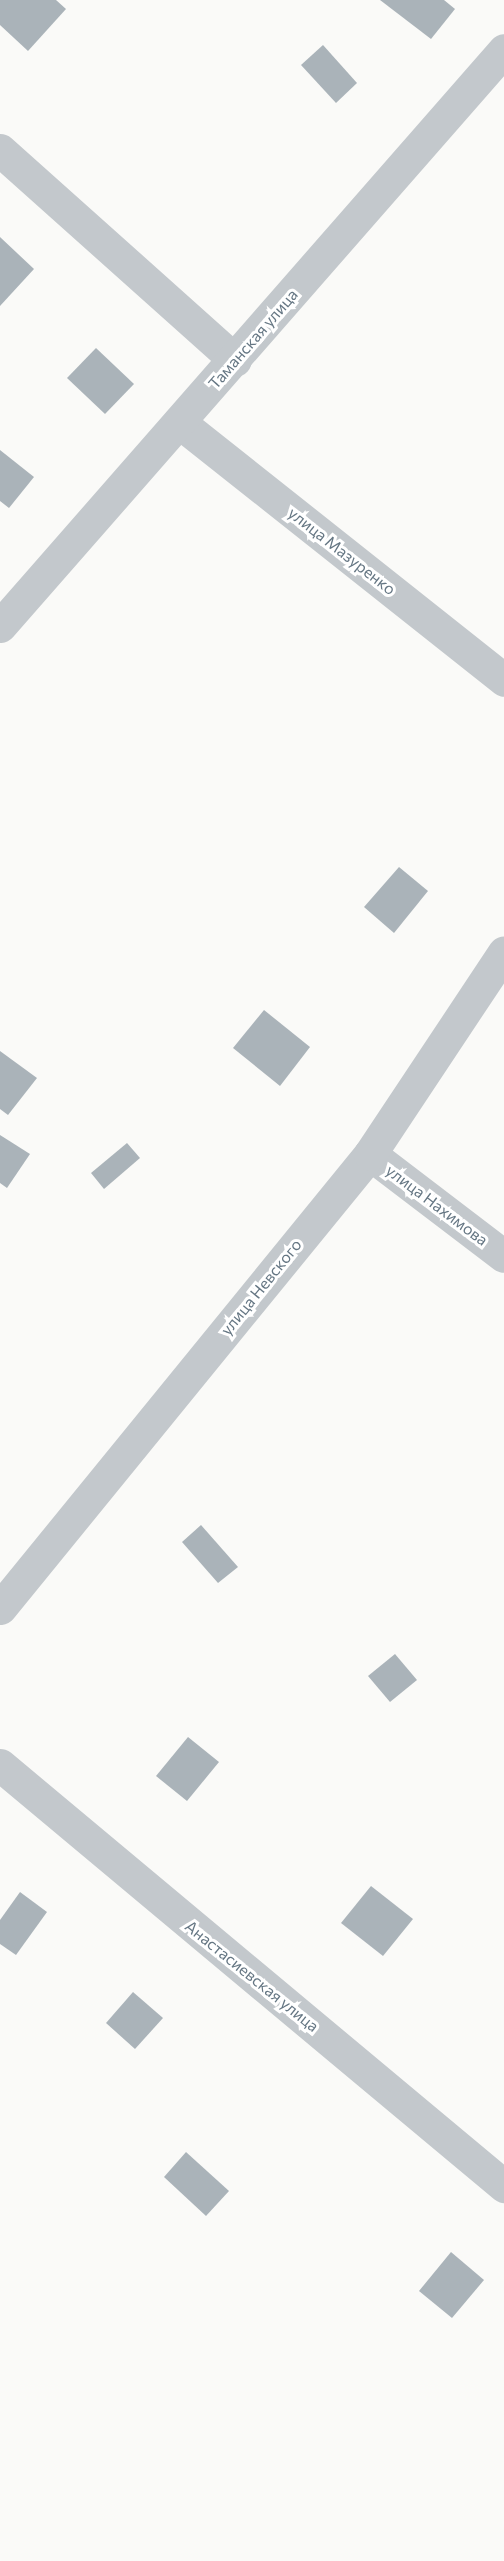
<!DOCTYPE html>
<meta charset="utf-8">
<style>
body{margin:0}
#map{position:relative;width:504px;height:2561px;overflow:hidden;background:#fafaf8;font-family:Commissioner,sans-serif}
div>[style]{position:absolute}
.building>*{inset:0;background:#aab3b9}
.minor>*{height:33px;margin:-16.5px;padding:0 16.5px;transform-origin:16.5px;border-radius:16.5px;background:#c3c8cc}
span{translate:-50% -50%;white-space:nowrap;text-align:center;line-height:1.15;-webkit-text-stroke:6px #fff;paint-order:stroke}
.street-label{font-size:16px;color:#657683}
</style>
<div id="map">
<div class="building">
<div style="clip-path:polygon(0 0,56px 0,66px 9px,28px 51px,0 25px)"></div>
<div style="clip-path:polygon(380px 0,444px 0,455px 9px,431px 39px)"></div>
<div style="clip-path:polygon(323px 45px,357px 83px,336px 103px,301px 65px)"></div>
<div style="clip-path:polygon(0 237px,34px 269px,0 306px)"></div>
<div style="clip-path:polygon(96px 348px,134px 384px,105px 414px,67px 378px)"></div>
<div style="clip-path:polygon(0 450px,34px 477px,9px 508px,0 501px)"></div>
<div style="clip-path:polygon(399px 867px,428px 891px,394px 933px,364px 907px)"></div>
<div style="clip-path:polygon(264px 1010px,310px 1047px,280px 1086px,233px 1048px)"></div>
<div style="clip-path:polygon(0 1051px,37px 1078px,8px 1115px,0 1109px)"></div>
<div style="clip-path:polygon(0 1135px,30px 1154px,7px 1188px,0 1183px)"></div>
<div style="clip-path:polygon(127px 1143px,140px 1158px,104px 1189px,91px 1173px)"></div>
<div style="clip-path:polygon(201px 1525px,238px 1567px,218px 1583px,182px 1542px)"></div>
<div style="clip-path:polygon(395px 1654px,417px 1680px,390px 1702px,368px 1676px)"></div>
<div style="clip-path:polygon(188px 1737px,219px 1762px,187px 1801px,156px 1776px)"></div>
<div style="clip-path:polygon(371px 1886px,413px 1919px,383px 1956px,341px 1923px)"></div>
<div style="clip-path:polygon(20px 1892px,47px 1912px,16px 1955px,0 1944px,0 1920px)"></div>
<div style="clip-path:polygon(133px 1992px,163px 2018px,135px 2049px,106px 2023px)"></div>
<div style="clip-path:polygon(186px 2152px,229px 2191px,206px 2216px,164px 2177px)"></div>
<div style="clip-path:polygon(451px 2252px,484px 2280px,452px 2318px,419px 2291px)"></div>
</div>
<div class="minor">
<div style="left:0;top:150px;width:315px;rotate:41.8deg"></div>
<div style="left:179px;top:422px;width:415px;rotate:38.4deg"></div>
<div style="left:0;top:626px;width:765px;rotate:-48.81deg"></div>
<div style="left:370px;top:1154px;width:168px;rotate:37.3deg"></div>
<div style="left:0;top:1608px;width:586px;rotate:-50.82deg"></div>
<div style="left:370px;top:1154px;width:242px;rotate:-56.4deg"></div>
<div style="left:0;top:1765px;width:657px;rotate:39.87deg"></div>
</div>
<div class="street-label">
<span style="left:253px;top:339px;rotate:-49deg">Таманская улица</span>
<span style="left:342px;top:551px;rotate:38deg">улица Мазуренко</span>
<span style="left:437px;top:1205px;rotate:37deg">улица Нахимова</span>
<span style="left:261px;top:1287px;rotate:-51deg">улица Невского</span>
<span style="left:252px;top:1976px;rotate:39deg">Анастасиевская улица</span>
</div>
</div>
